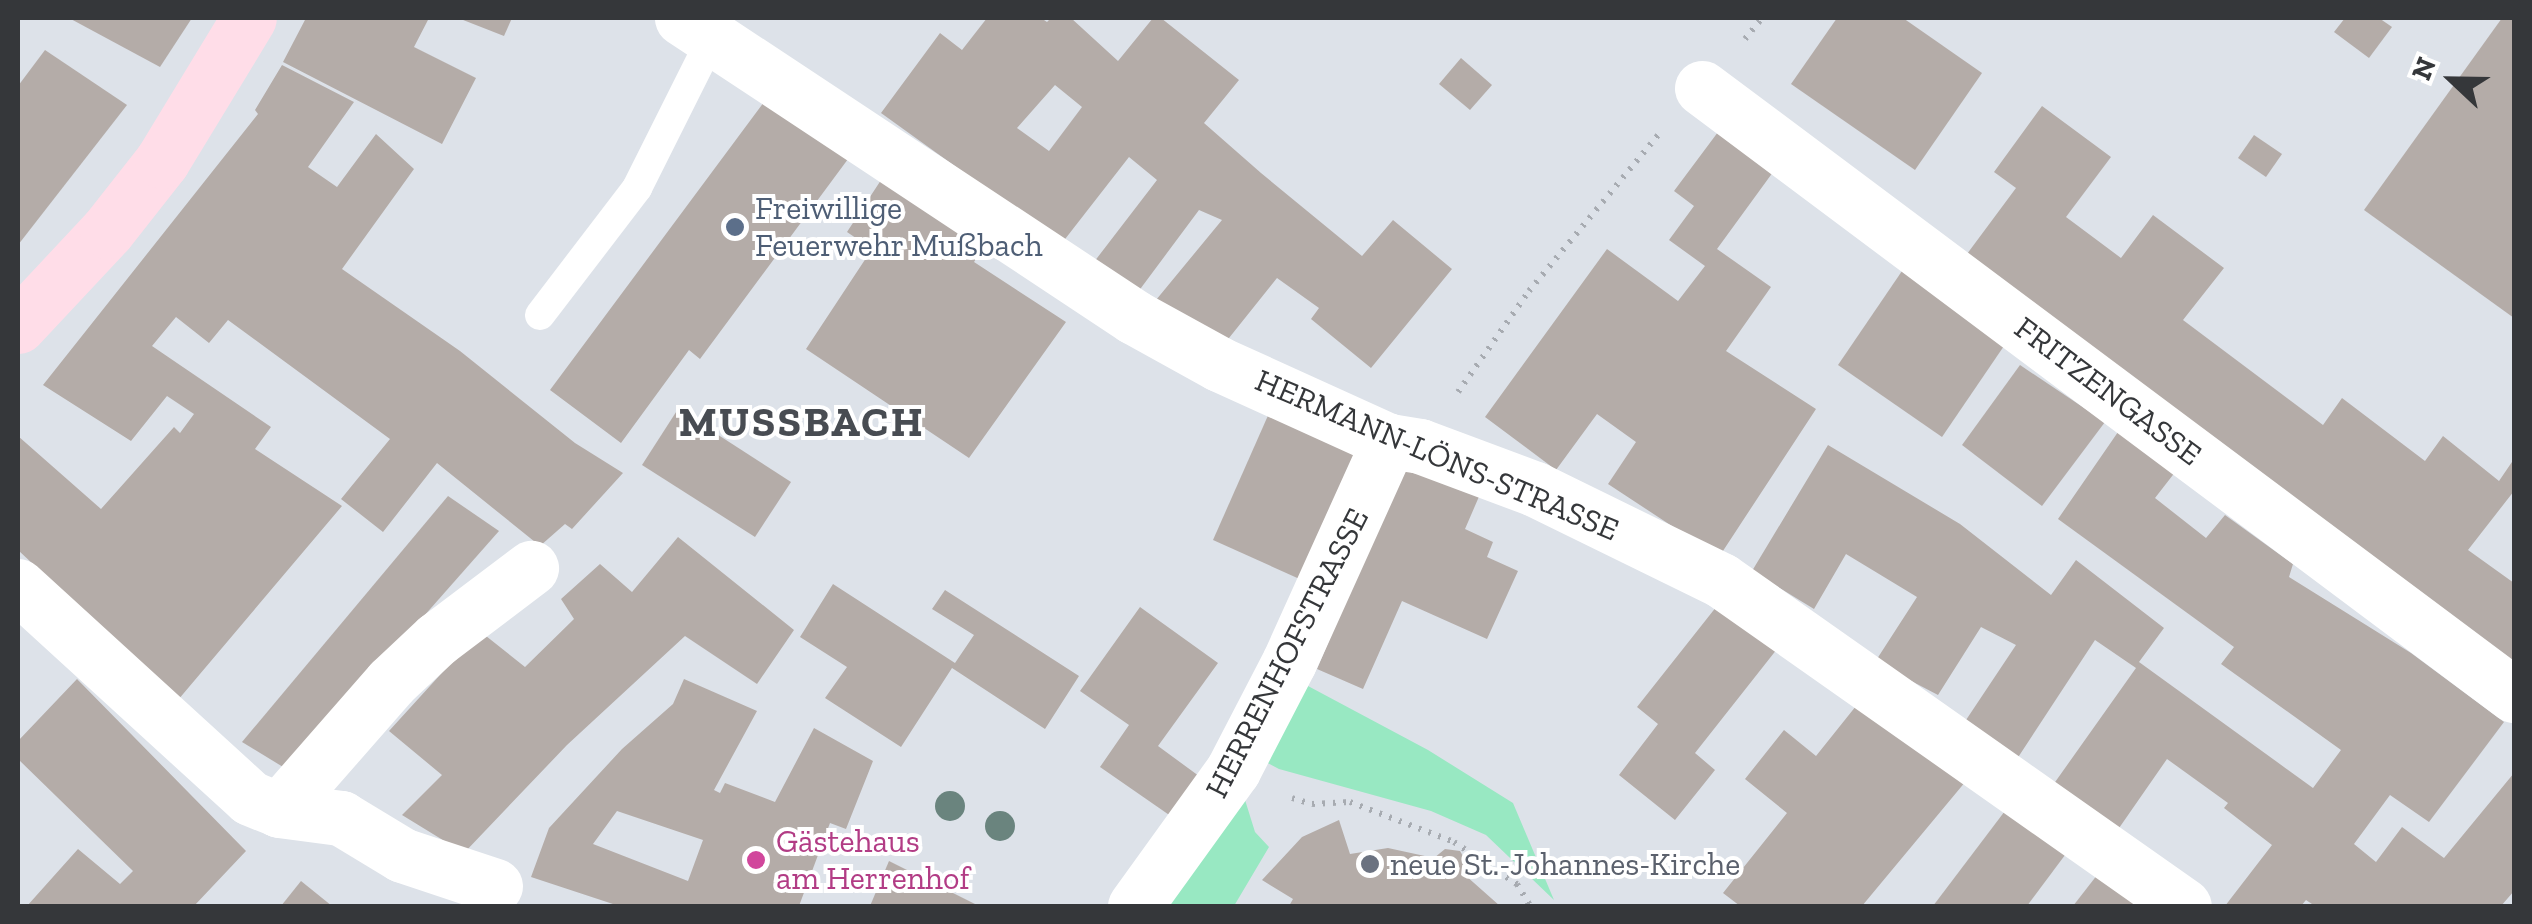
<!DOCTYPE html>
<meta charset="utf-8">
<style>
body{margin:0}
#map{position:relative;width:2532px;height:924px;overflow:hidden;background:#dde2e9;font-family:"Zilla Slab",serif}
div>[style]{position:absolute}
.green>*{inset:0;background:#98e8c2}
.building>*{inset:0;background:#b4aca8}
.path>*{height:6px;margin-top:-3px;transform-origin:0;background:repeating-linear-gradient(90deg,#a7abb1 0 2.5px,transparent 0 10.5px)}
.service>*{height:30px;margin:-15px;padding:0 15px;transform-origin:15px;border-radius:15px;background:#fff}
.minor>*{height:55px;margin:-27.5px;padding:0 27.5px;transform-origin:27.5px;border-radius:27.5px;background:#fff}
.secondary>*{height:55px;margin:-27.5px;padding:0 27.5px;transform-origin:27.5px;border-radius:27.5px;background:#ffdde8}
.trees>*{width:30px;height:30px;margin:-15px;border-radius:50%;background:#6a847e}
.dots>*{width:28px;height:28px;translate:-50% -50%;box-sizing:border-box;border:5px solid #fff;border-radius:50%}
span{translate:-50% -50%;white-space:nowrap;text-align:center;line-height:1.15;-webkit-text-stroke:8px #fff;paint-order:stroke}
.service-label{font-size:32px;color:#4e5e75}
.left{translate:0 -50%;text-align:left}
.street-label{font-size:32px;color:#35373a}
.hotel-label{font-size:32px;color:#b23c85}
.worship-label{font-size:32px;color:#5b616d}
.district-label{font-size:42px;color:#484c52;font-weight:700;letter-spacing:2.5px}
.frame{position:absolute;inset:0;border:20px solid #35373a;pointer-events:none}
.north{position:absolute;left:2402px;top:30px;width:100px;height:100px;-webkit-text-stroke:8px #fff;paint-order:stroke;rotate:292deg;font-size:28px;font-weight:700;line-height:40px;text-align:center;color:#35373a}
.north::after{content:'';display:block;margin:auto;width:35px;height:45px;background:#35373a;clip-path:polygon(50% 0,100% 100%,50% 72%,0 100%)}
</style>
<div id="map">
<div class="green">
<div style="clip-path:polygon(1308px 686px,1428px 750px,1513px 803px,1554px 900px,1486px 835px,1431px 811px,1279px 769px,1258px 758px)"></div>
<div style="clip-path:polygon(1241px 787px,1255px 832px,1269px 847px,1234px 906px,1160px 906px)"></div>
</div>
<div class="building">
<div style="clip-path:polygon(69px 18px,192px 18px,160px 67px)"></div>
<div style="clip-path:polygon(306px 18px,429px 18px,414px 47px,476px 78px,442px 144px,283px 62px)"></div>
<div style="clip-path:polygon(458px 18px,512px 18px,504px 36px)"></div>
<div style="clip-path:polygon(evenodd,987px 18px,1041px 18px,1047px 22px,1051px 18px,1071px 18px,1118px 61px,1153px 18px,1161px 18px,1239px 80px,1204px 123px,1261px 173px,1362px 256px,1393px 220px,1452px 269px,1371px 368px,1311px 319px,1319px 308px,1277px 278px,1225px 343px,1156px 300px,1222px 220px,1199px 210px,1138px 292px,1094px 262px,1157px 180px,1129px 157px,1062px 243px,881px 113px,940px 33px,962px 50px,987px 18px,1055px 85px,1082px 107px,1049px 151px,1017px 128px,1055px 85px)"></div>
<div style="clip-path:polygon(1837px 18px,1903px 18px,1982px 73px,1915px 170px,1791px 84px)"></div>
<div style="clip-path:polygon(2345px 18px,2379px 18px,2392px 27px,2369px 58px,2334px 32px)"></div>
<div style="clip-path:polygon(2502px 18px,2514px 18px,2514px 318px,2364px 210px)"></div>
<div style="clip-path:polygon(45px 50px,127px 105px,18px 245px,18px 86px)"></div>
<div style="clip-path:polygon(1461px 58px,1492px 85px,1470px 110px,1439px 84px)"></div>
<div style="clip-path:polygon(282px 65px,354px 102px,308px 167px,337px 187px,376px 134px,414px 169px,342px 269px,460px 351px,575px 443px,623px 473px,572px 529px,565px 524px,540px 546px,437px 463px,383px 532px,341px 499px,390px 439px,228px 320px,209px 343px,176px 317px,152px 346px,271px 427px,255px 449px,342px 506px,178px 700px,18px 550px,18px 436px,101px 509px,174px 427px,180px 433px,194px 414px,167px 396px,131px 441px,43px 385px,258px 114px,255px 110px)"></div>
<div style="clip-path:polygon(770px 94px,851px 155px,700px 359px,689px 350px,621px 443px,550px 390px)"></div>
<div style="clip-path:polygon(2042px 106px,2111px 157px,2066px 217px,2121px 258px,2153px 215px,2224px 268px,2183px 320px,2323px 425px,2342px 398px,2425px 461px,2443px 436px,2499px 481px,2514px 459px,2514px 491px,2468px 550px,2514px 583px,2514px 666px,1967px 254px,2016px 188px,1994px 172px)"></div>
<div style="clip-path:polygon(1721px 128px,1776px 168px,1717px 249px,1771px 287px,1726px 351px,1816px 409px,1719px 557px,1608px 484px,1636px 442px,1597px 414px,1556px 470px,1485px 417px,1607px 249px,1678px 301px,1705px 266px,1669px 240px,1694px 206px,1674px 191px)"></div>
<div style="clip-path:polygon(2254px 135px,2282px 154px,2266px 177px,2238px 158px)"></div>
<div style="clip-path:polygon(883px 177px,985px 245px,974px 262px,1066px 322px,969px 458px,806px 349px,872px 249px,847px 232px)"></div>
<div style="clip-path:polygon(1902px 271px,2006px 343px,1942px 437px,1838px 365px)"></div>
<div style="clip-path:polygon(2020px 365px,2105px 422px,2042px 506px,1962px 445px)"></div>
<div style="clip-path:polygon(678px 409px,791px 482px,755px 537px,642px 465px)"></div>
<div style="clip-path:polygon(1270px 411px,1354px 455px,1304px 581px,1213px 540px)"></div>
<div style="clip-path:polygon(2118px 432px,2176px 471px,2155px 498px,2206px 538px,2225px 515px,2293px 564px,2289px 577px,2411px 653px,2504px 722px,2429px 822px,2390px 795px,2354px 844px,2376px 862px,2402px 827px,2444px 858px,2514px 773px,2514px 891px,2501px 906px,2315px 906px,2306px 900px,2301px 906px,2225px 906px,2272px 845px,2224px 808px,2228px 803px,2167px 759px,2117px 831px,2053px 785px,2136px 668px,2095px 640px,2015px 762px,1962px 726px,2016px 645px,1981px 627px,1938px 695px,1875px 662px,1917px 597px,1846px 554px,1814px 609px,1752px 571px,1828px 445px,1960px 524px,2051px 595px,2076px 560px,2164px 628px,2139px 662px,2313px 788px,2341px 750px,2221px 664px,2234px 647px,2058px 519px)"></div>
<div style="clip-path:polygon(1402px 468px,1481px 492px,1465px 529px,1493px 542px,1487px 557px,1518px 571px,1487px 639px,1402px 601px,1363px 689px,1317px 669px)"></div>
<div style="clip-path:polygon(448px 496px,499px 531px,288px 770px,242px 742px)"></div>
<div style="clip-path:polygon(678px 537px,794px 630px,757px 684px,685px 636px,567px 745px,464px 853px,402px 815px,442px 775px,389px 731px,460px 653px,481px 632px,525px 667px,574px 619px,561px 599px,600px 564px,632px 592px)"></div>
<div style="clip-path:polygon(833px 584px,955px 663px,974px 635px,932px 609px,945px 590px,1079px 676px,1045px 729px,952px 668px,901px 747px,825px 698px,847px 667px,800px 637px)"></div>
<div style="clip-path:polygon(1728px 592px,1785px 639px,1695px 753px,1715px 770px,1675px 820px,1619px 775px,1658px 724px,1637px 707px)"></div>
<div style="clip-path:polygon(1140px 607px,1218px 663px,1158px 746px,1203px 779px,1175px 819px,1100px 767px,1129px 725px,1080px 691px)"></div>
<div style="clip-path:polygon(77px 679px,246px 851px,194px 906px,27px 906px,78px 849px,120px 884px,133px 871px,18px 759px,18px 741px)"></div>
<div style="clip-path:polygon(evenodd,684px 679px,757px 711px,714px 790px,720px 793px,725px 783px,775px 802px,814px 728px,873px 761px,846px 829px,830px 823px,799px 906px,619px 906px,531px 877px,549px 828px,622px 749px,673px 704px,684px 679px,617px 811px,703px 840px,688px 881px,593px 844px,617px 811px)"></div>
<div style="clip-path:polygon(1864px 696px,1966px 781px,1862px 906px,1740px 906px,1723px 893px,1787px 813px,1745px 779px,1784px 730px,1816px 756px)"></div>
<div style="clip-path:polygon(2014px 799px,2074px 843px,2027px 906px,1933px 906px)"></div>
<div style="clip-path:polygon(1339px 820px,1350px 854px,1388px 848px,1434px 858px,1445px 849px,1460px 851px,1467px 863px,1465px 875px,1500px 906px,1289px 906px,1293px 899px,1262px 880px,1302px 837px)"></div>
<div style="clip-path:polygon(889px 861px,979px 906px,870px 906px)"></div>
<div style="clip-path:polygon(2101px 870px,2149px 906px,2073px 906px)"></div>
<div style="clip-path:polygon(301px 881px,332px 906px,281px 906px)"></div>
</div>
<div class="path">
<div style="left:1745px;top:39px;width:27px;rotate:-51deg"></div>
<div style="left:1458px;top:392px;width:123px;rotate:-54.9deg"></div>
<div style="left:1529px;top:291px;width:204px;rotate:-50.4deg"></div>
<div style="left:1292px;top:798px;width:21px;rotate:17deg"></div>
<div style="left:1312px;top:804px;width:38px;rotate:-3deg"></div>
<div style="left:1350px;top:802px;width:111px;rotate:21deg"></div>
<div style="left:1454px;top:842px;width:76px;rotate:33.7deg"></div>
<div style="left:1517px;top:884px;width:26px;rotate:59deg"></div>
</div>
<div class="service">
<div style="left:540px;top:315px;width:160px;rotate:-52.6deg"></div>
<div style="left:637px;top:188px;width:168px;rotate:-63.4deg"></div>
</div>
<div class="minor">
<div style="left:682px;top:18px;width:542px;rotate:33.48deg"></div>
<div style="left:1134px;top:317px;width:97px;rotate:28.9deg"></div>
<div style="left:1219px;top:364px;width:187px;rotate:24.4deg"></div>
<div style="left:1389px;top:441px;width:31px;rotate:9deg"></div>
<div style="left:1420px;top:446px;width:123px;rotate:20.5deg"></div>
<div style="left:1535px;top:489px;width:207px;rotate:26.1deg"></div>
<div style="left:1721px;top:580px;width:566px;rotate:35.15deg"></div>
<div style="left:1702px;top:88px;width:1014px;rotate:36.78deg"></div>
<div style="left:18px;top:586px;width:314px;rotate:42.4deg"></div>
<div style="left:250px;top:798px;width:31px;rotate:22deg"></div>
<div style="left:279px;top:810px;width:63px;rotate:7.4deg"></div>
<div style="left:341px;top:818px;width:71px;rotate:31.2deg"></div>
<div style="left:402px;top:855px;width:98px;rotate:18.4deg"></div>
<div style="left:279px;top:810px;width:170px;rotate:-48.8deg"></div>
<div style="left:391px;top:682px;width:63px;rotate:-43.1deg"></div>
<div style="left:437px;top:639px;width:118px;rotate:-37.1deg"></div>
<div style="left:1135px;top:906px;width:168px;rotate:-54.2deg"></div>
<div style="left:1233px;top:770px;width:122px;rotate:-62.6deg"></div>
<div style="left:1289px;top:662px;width:243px;rotate:-65.7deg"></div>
</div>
<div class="secondary">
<div style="left:18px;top:326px;width:130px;rotate:-46.9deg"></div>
<div style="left:107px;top:231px;width:89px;rotate:-51.8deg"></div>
<div style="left:162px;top:161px;width:167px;rotate:-58.7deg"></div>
</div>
<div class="trees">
<div style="left:950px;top:806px"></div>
<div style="left:1000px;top:826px"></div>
</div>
<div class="dots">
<div style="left:735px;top:227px;background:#5c6f8a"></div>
<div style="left:756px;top:860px;background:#d1479c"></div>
<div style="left:1370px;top:864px;background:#6b7280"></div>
</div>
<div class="service-label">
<span class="left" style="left:755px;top:227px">Freiwillige<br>Feuerwehr Mußbach</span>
</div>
<div class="street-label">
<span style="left:2108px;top:391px;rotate:37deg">FRITZENGASSE</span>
<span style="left:1437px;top:455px;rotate:23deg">HERMANN-LÖNS-STRASSE</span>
<span style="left:1287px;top:653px;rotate:-63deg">HERRENHOFSTRASSE</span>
</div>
<div class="hotel-label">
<span class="left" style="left:776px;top:860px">Gästehaus<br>am Herrenhof</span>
</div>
<div class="worship-label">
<span class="left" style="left:1390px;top:864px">neue St.-Johannes-Kirche</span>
</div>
<div class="district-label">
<span style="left:802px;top:422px">MUSSBACH</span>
</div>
<div class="frame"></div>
<div class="north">N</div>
</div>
